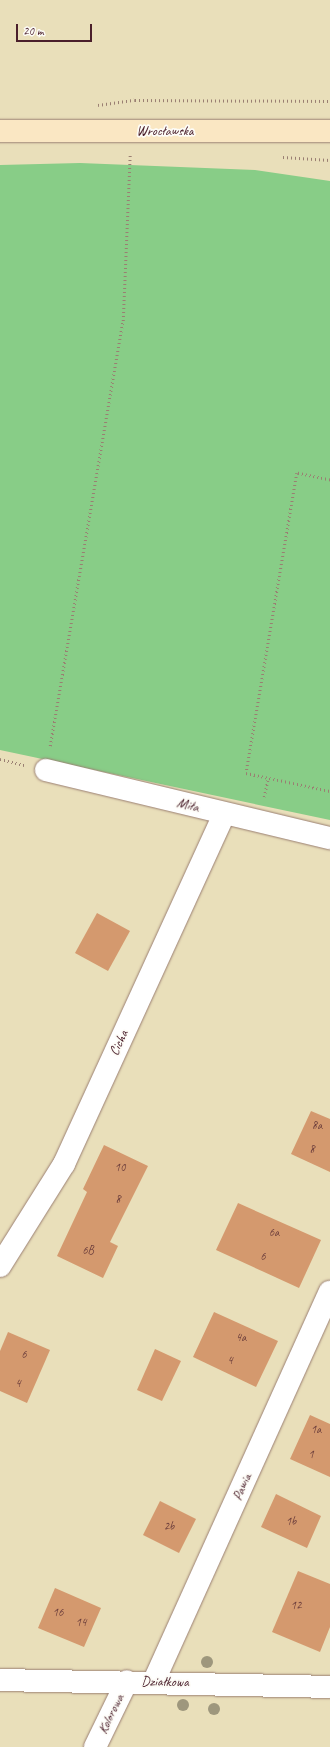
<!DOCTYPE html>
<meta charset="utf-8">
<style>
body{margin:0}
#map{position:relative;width:330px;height:1747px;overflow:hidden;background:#e9dfba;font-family:Caveat,sans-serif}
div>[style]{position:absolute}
.green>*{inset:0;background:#88cd87}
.building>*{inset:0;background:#d4996e}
.path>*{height:2.5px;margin-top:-1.25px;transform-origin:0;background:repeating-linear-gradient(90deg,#9a7f72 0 1px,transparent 0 4px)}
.roads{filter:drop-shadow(0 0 1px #9a7f72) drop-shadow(0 0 1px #9a7f72)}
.minor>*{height:22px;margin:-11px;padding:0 11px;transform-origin:11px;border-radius:11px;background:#fff}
.secondary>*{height:22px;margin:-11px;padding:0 11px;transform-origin:11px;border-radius:11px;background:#fae7c3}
.trees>*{width:12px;height:12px;margin:-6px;border-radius:50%;background:#9e977d}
span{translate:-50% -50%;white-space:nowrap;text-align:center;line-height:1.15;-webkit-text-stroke:3.5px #fdfcf7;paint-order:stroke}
.number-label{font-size:12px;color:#6c3e3c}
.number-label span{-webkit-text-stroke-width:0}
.street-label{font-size:14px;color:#4a1f2b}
.scale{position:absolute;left:16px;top:24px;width:76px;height:18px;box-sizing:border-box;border:2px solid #4a1f2b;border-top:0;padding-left:5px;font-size:12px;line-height:14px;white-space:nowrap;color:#4a1f2b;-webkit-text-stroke:3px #fdfcf7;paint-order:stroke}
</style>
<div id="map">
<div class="green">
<div style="clip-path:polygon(80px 163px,255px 170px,330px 181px,330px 820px,0 750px,0 165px)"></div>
</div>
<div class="building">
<div style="clip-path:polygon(97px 913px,130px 931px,108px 971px,75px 953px)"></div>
<div style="clip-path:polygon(311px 1111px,330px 1119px,330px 1172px,291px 1154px)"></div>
<div style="clip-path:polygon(104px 1145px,148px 1166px,110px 1242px,118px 1246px,103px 1278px,57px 1256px,87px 1192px,83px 1189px)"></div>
<div style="clip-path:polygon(238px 1203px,321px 1240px,299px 1288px,216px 1250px)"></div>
<div style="clip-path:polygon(214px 1312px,278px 1341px,256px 1387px,193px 1357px)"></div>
<div style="clip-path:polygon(8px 1332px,50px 1350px,27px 1403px,0 1391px,0 1351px)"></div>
<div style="clip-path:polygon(155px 1349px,181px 1361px,162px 1401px,137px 1390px)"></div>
<div style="clip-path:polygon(310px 1415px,330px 1424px,330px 1477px,290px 1459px)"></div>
<div style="clip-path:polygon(276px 1494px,321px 1516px,307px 1548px,261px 1527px)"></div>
<div style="clip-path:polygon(160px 1501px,196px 1519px,179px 1553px,143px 1535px)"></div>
<div style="clip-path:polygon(298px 1571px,330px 1584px,330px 1627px,320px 1652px,272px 1632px)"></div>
<div style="clip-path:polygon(55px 1588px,101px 1608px,84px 1647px,38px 1628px)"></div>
</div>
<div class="path">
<div style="left:98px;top:105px;width:37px;rotate:-8deg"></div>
<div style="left:135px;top:100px;width:195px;rotate:0.3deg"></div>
<div style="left:283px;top:157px;width:47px;rotate:3.7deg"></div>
<div style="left:330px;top:480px;width:34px;rotate:-168deg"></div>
<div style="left:297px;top:473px;width:304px;rotate:99.6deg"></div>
<div style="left:246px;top:773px;width:86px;rotate:12.1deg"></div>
<div style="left:50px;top:746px;width:431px;rotate:-80.3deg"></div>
<div style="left:123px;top:321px;width:166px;rotate:-87.6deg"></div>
<div style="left:0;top:759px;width:25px;rotate:14deg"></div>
<div style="left:264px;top:797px;width:19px;rotate:-78deg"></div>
</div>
<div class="roads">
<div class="minor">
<div style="left:46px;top:770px;width:292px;rotate:13.5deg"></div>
<div style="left:0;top:1266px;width:120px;rotate:-57.9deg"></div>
<div style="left:64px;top:1164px;width:385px;rotate:-65.4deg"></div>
<div style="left:0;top:1680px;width:330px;rotate:1.2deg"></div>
<div style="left:154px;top:1681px;width:427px;rotate:-65.7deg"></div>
<div style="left:95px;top:1747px;width:73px;rotate:-64.1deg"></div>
</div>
<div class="secondary">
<div style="left:0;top:131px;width:330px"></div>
</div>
</div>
<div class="trees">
<div style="left:207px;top:1662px"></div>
<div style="left:183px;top:1705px"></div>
<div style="left:214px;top:1709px"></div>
</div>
<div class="number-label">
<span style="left:317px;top:1126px">8a</span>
<span style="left:312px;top:1150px">8</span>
<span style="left:120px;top:1168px">10</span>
<span style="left:118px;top:1200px">8</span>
<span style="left:274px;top:1233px">6a</span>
<span style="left:88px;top:1251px">6B</span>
<span style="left:263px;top:1257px">6</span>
<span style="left:241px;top:1338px">4a</span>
<span style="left:24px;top:1355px">6</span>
<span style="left:230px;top:1361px">4</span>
<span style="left:18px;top:1384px">4</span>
<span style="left:316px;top:1430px">1a</span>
<span style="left:311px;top:1455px">1</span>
<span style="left:291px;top:1522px">1b</span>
<span style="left:169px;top:1527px">2b</span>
<span style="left:296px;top:1606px">12</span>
<span style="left:58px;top:1613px">16</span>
<span style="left:81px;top:1623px">14</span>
</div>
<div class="street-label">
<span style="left:165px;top:131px">Wrocławska</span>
<span style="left:188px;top:805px;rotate:14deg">Miła</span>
<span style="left:119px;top:1043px;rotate:-65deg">Cicha</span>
<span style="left:242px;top:1487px;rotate:-66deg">Pawia</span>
<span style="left:165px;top:1682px;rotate:1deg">Działkowa</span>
<span style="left:111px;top:1714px;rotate:-64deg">Kolorowa</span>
</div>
<div class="scale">20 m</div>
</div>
